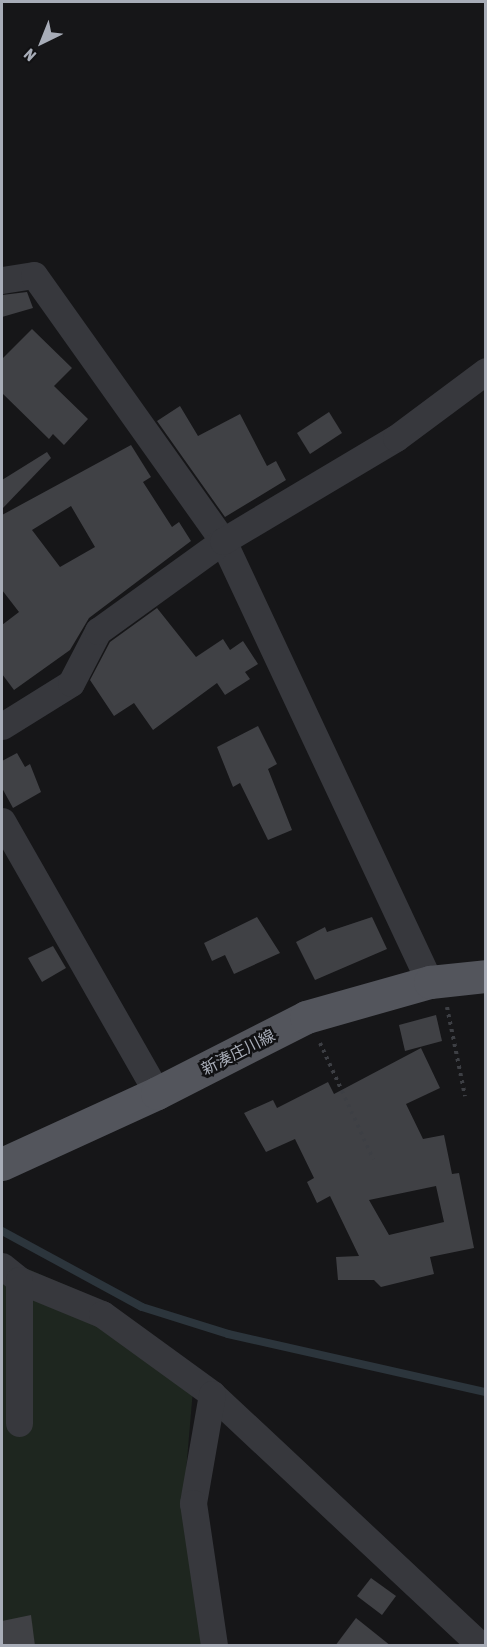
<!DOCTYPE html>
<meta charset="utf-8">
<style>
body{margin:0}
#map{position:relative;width:487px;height:1647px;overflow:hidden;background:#161618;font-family:"Asap Condensed","Noto Sans JP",sans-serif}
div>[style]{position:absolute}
.green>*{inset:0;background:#1e261f}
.stream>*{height:8px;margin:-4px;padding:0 4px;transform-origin:4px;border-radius:4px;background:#2c353c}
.building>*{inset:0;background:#404145}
.path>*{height:4px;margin-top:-2px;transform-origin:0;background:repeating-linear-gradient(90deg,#3d3f44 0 3px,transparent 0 7.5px)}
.minor>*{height:27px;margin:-13.5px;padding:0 13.5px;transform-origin:13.5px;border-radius:13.5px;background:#37383d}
.major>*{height:33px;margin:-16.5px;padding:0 16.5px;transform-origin:16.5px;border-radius:16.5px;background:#53555c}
span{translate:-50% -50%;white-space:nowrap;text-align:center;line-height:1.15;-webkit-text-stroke:5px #111113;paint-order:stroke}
.street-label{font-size:16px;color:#a8adb8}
.frame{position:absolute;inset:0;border:3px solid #a8adb8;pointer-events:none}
.north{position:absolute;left:12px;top:12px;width:60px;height:60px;-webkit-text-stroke:4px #111113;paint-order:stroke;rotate:223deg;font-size:16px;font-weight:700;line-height:24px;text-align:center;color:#a8adb8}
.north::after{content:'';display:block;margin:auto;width:21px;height:27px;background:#a8adb8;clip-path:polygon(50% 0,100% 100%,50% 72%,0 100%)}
</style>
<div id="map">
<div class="green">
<div style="clip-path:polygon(2px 1258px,110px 1304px,195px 1366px,183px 1507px,204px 1645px,2px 1645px)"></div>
</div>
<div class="stream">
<div style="left:2px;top:1231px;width:159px;rotate:28.5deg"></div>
<div style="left:142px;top:1307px;width:90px;rotate:17.4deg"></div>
<div style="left:228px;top:1334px;width:264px;rotate:12.7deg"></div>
</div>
<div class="building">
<div style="clip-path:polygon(27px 292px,33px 308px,2px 317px,2px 295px)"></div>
<div style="clip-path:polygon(32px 329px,72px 368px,54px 386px,88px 419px,64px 445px,53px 434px,49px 439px,2px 393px,2px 359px)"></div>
<div style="clip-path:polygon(180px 406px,198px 436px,240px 414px,267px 466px,276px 461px,286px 480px,225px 517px,157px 421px)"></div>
<div style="clip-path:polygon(329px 412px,342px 433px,310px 454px,297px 433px)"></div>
<div style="clip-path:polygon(evenodd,131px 445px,151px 477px,143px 482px,172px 527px,179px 522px,191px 541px,89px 618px,70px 650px,14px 690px,2px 674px,2px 625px,19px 612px,2px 590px,2px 515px,131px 445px,71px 506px,95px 547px,60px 567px,32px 530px,71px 506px)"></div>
<div style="clip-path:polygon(47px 452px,51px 458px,2px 509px,2px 480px)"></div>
<div style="clip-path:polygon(157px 608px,196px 657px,223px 639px,230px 650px,243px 641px,258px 664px,245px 672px,250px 679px,225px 695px,217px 683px,153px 730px,134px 703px,114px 716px,90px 680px,110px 642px)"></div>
<div style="clip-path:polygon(258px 726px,277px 764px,268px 769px,292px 830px,268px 840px,240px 783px,233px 787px,217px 747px)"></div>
<div style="clip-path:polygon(17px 753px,25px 767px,30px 764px,41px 792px,13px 808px,2px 788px,2px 761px)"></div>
<div style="clip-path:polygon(257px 917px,280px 953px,234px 974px,225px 955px,212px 961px,204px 943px)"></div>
<div style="clip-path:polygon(372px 917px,387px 949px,315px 980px,296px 942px,325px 927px,327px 932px)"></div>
<div style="clip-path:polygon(53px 946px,66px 968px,42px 982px,28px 958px)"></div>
<div style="clip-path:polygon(436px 1015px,442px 1041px,405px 1051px,399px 1025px)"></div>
<div style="clip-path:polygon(evenodd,421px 1048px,440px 1088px,406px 1104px,423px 1139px,444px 1135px,452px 1174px,459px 1173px,474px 1248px,430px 1257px,434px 1274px,381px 1287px,374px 1280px,338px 1280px,336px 1257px,359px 1256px,330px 1196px,317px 1203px,307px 1182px,314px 1178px,295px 1139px,266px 1152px,244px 1113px,273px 1100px,277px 1108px,328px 1082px,334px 1094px,421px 1048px,436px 1186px,444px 1222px,389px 1235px,369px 1200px,436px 1186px)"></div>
<div style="clip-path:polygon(371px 1578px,396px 1596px,382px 1615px,357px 1596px)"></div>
<div style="clip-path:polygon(31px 1615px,35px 1646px,2px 1646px,2px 1621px)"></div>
<div style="clip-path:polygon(356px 1618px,391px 1646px,335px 1646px)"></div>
</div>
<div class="path">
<div style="left:447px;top:1007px;width:91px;rotate:78.6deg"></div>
<div style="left:320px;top:1043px;width:128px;rotate:65.4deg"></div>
</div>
<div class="minor">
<div style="left:2px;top:280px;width:32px;rotate:-9deg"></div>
<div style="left:34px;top:275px;width:326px;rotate:54.6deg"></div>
<div style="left:223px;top:541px;width:487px;rotate:64.9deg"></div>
<div style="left:2px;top:726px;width:81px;rotate:-31.9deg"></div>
<div style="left:71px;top:683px;width:59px;rotate:-62.6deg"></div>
<div style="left:98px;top:631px;width:154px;rotate:-35.8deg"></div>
<div style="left:223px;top:541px;width:201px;rotate:-30.8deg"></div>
<div style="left:396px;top:438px;width:112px;rotate:-36.7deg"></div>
<div style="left:2px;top:821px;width:313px;rotate:60.3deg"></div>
<div style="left:2px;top:1266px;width:22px;rotate:39deg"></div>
<div style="left:19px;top:1280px;width:90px;rotate:22.3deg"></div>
<div style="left:102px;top:1314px;width:136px;rotate:36deg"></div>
<div style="left:212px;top:1394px;width:369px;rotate:43.1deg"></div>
<div style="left:19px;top:1280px;width:143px;rotate:90deg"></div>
<div style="left:212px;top:1394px;width:111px;rotate:99.9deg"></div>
<div style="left:193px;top:1503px;width:145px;rotate:81.6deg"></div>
</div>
<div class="major">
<div style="left:2px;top:1164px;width:170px;rotate:-24.6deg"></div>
<div style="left:157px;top:1093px;width:167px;rotate:-27deg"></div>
<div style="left:306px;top:1017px;width:129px;rotate:-15.8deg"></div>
<div style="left:430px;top:982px;width:56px;rotate:-6.1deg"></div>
</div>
<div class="street-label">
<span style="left:238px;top:1052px;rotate:-27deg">新湊庄川線</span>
</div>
<div class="frame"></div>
<div class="north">N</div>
</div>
